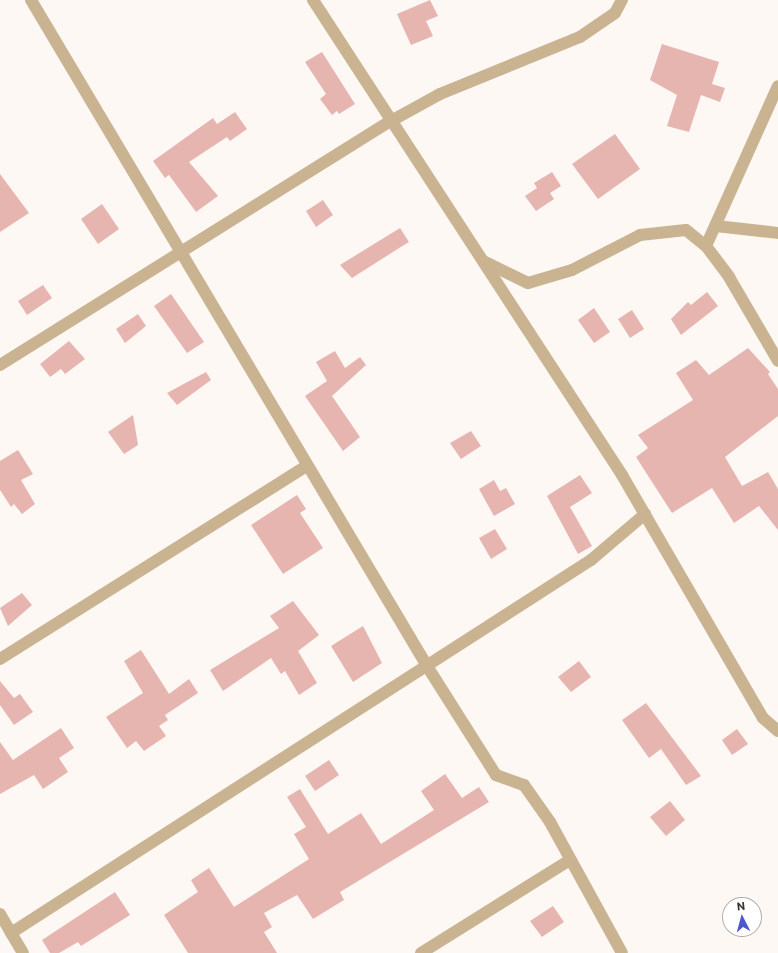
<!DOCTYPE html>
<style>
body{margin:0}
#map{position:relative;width:778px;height:953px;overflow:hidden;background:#fef8f5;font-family:Commissioner,sans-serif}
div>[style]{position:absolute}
.building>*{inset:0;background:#e7b5b0}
.street>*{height:12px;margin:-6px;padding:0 6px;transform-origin:6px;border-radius:6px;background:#c9b390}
span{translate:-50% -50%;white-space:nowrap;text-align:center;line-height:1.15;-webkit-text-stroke:3.5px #fff;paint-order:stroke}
.north{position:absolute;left:722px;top:897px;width:40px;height:40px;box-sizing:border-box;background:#fff;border:1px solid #b1adaa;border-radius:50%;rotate:354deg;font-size:11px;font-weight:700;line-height:16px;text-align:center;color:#3d322b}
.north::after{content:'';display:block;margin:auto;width:14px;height:18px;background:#4e58ce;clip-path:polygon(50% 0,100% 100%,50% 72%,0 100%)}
</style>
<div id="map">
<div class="building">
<div style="clip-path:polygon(430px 0,438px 16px,426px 21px,433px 36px,411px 45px,397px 14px)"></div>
<div style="clip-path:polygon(662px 44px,719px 62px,712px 84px,725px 88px,720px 102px,701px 95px,689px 132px,667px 126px,677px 95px,650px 80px)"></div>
<div style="clip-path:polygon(322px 52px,355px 104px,339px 114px,337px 111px,332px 115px,320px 99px,326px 94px,305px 62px)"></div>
<div style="clip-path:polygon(235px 112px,247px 129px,230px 141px,227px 137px,189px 162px,218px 196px,196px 212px,169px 175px,165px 178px,153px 161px,213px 118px,217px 124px)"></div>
<div style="clip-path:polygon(615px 134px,640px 169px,598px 199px,572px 164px)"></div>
<div style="clip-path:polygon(552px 172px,561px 186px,550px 193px,554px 199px,536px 211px,525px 196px,537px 188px,534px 183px)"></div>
<div style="clip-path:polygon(0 174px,29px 213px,0 232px)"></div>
<div style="clip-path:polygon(323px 200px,333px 215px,316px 227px,306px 211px)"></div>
<div style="clip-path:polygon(102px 204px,119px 229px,98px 244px,81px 219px)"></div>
<div style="clip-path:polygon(400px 228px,409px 242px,396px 250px,352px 278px,340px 265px)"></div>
<div style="clip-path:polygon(43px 285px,52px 298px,27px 315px,18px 301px)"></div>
<div style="clip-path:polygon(707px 292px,718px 306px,681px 335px,671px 319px,688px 302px,691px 305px)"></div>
<div style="clip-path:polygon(171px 294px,204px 342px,187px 353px,154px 306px)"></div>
<div style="clip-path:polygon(594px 308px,610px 332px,594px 343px,578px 320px)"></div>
<div style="clip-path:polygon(632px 310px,644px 329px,630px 338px,618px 319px)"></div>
<div style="clip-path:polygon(138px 314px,146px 326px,125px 343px,116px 329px)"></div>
<div style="clip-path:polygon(69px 341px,85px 359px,65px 374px,61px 369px,50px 377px,40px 364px)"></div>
<div style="clip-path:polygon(748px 348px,770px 372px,768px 374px,778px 389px,778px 416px,725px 457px,742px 486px,768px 472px,778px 489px,778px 530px,759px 506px,734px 523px,712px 488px,672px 513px,636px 457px,648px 448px,638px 435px,693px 400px,676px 373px,696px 360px,709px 375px)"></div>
<div style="clip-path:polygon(335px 351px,345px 368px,360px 357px,366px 365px,332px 396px,360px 437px,343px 451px,305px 396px,327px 381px,316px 362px)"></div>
<div style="clip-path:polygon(206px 372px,211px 380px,177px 405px,167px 393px)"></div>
<div style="clip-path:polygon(133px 415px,138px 445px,124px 454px,108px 432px)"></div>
<div style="clip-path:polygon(471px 431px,481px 446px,461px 459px,450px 443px)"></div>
<div style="clip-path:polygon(18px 450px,33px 474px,21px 480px,35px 504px,22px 514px,14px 504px,11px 507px,0 490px,0 461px)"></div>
<div style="clip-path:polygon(580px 475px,592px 493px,570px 507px,592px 546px,578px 554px,547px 496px)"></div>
<div style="clip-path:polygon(494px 480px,500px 491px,506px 488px,515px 504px,494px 516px,479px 489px)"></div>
<div style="clip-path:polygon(297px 495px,306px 509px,300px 513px,323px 548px,283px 574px,251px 525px)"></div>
<div style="clip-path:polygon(495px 529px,507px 549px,491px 559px,479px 538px)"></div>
<div style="clip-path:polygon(22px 593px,32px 605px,8px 626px,0 608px)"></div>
<div style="clip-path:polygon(293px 601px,319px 635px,298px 651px,317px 683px,299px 695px,285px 671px,281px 674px,271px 658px,223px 691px,210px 670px,279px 628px,270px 616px)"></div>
<div style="clip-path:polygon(363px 626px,382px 663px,353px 682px,331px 646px)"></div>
<div style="clip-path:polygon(141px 650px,169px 694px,189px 679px,198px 693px,165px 715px,168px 720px,159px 726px,166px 736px,144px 751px,136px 741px,127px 748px,106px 717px,143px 693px,124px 661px)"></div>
<div style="clip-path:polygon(579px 661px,591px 677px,571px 692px,558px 677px)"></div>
<div style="clip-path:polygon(0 681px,14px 698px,20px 694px,33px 712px,14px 725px,0 705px)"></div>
<div style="clip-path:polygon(646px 703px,701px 776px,686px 785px,661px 749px,649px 758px,622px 720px)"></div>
<div style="clip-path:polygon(61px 728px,74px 748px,59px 758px,68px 772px,43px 789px,34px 775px,0 794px,0 742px,13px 760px)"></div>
<div style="clip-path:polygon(737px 729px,748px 744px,732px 755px,722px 740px)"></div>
<div style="clip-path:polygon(329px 760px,339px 775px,315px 791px,305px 776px)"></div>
<div style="clip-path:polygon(445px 774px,462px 798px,479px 787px,489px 802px,340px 892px,344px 900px,313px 919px,297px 895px,264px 913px,272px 927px,264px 932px,277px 953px,188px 953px,164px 915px,198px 892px,191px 880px,209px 868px,234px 907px,309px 859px,294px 834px,306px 827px,287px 797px,300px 789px,328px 834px,361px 813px,381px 844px,434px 810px,421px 791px)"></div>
<div style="clip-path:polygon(670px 801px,685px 820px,666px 836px,650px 817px)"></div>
<div style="clip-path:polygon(115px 892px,130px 915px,81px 946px,78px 942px,59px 953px,50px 953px,42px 940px)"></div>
<div style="clip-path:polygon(553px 906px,564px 922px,542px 937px,530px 921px)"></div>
</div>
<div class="street">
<div style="left:31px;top:0;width:775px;rotate:59.26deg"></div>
<div style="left:427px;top:666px;width:129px;rotate:57.7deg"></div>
<div style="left:496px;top:775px;width:30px;rotate:20deg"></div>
<div style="left:524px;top:785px;width:45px;rotate:54.9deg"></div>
<div style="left:550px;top:822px;width:149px;rotate:61.2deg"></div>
<div style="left:313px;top:0;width:567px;rotate:56.95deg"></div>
<div style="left:622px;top:475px;width:281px;rotate:59.9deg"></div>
<div style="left:763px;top:718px;width:20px;rotate:41deg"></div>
<div style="left:716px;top:226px;width:62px;rotate:6.4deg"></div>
<div style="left:706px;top:246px;width:175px;rotate:-65.8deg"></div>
<div style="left:483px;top:261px;width:50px;rotate:26.1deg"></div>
<div style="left:528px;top:283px;width:46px;rotate:-16.5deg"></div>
<div style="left:572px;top:270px;width:76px;rotate:-27.2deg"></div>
<div style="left:640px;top:235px;width:46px;rotate:-6.2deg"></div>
<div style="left:686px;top:230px;width:26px;rotate:39deg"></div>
<div style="left:706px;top:246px;width:39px;rotate:53deg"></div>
<div style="left:729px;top:277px;width:97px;rotate:59.7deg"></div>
<div style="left:0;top:365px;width:461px;rotate:-32deg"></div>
<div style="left:391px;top:121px;width:56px;rotate:-28.9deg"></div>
<div style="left:440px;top:94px;width:151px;rotate:-22.2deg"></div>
<div style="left:580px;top:37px;width:42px;rotate:-34.4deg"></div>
<div style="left:615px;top:13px;width:15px;rotate:-62deg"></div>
<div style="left:0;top:659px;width:360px;rotate:-32.2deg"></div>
<div style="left:0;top:914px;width:45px;rotate:59.5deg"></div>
<div style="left:11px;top:933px;width:690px;rotate:-32.75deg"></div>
<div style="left:591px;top:560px;width:71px;rotate:-40.4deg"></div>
<div style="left:421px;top:953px;width:176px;rotate:-32deg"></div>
</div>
<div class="north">N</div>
</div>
